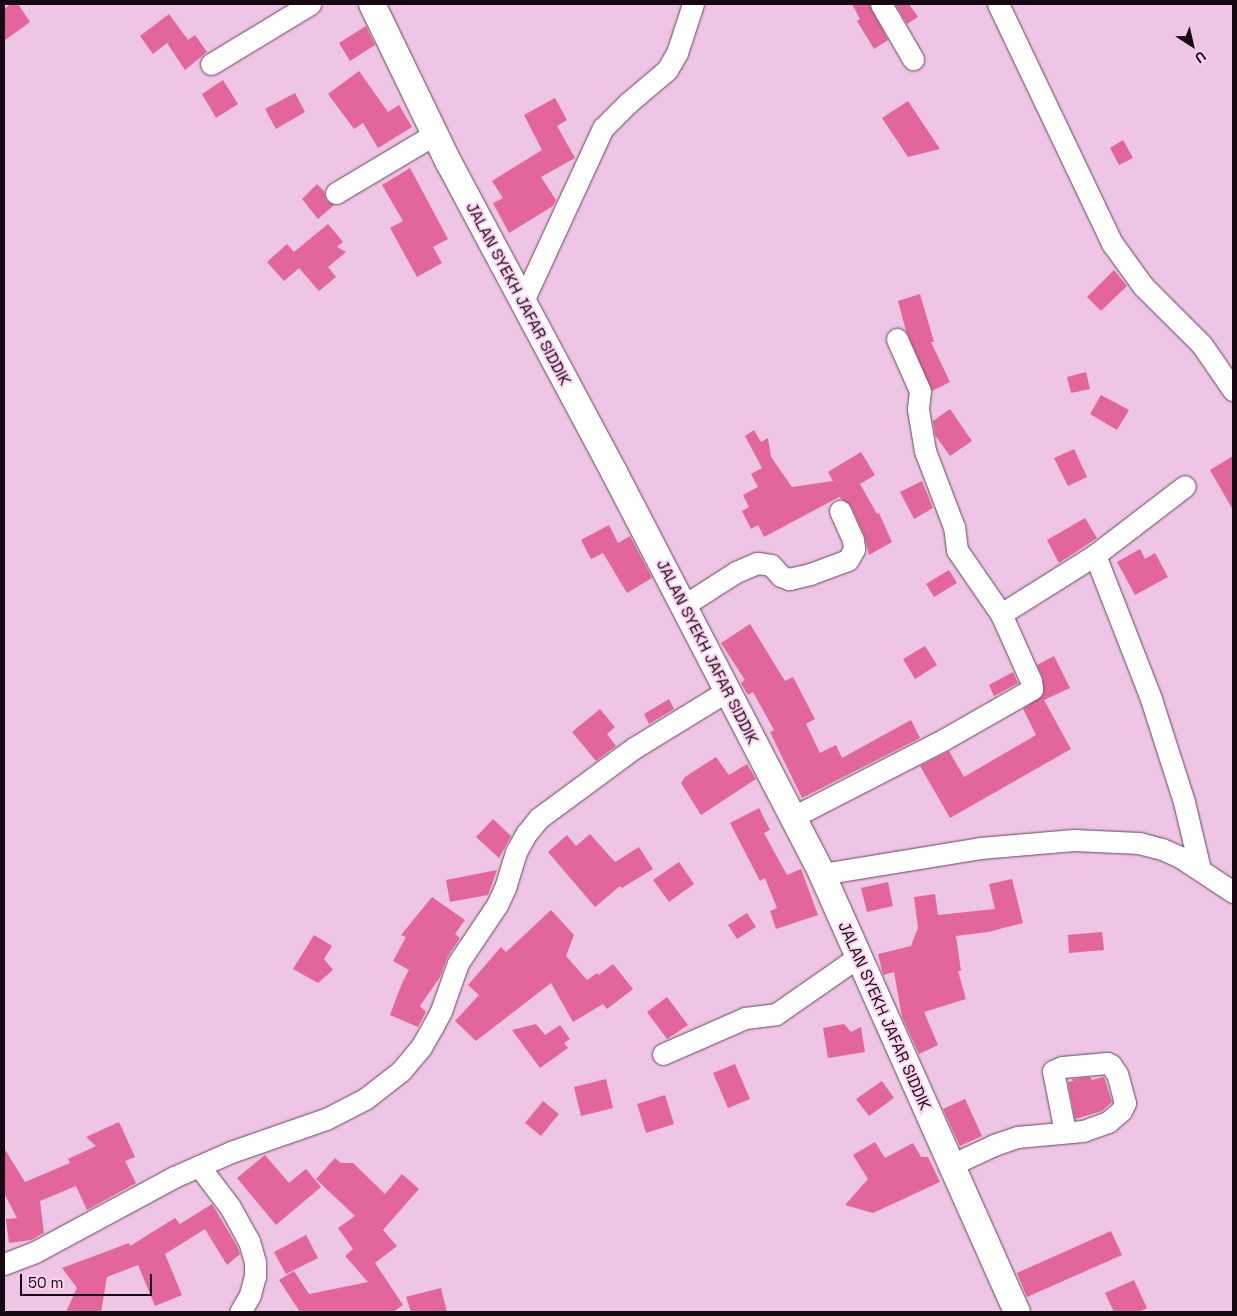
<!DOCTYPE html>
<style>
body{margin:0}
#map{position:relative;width:1237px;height:1316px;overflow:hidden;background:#eec5e4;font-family:"Space Grotesk",sans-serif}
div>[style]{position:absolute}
.building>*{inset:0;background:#e2669b}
.roads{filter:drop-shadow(0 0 1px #67455f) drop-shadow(0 0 1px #67455f)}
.minor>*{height:21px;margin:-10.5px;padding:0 10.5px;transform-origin:10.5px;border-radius:10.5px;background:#fff}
.major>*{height:26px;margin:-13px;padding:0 13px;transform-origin:13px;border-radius:13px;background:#fff}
span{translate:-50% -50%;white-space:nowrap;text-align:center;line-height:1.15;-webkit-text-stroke:4px #fcd2f1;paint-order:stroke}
.street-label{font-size:16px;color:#150812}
.frame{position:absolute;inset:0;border:5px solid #150812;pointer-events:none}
.north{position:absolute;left:1167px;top:20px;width:50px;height:50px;-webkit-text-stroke:4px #fcd2f1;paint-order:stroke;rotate:145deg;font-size:14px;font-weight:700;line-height:20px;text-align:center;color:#150812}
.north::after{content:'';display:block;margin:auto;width:18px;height:22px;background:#150812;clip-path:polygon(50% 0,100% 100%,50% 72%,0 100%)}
.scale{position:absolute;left:20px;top:1274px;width:132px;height:22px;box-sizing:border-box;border:2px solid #150812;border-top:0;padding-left:6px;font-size:15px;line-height:18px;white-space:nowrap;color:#150812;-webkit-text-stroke:4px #fcd2f1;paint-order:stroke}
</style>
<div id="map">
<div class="building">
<div style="clip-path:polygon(11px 4px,18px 4px,30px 22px,4px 41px,4px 9px)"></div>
<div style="clip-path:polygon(852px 4px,869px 4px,888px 40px,874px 49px,857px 21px,860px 19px)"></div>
<div style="clip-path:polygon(895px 4px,909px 4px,918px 17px,907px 24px)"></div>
<div style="clip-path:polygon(169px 14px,188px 40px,195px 35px,207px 52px,185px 70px,167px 43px,153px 54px,140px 36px)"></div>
<div style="clip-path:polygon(366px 26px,375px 45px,350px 61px,339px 43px)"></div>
<div style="clip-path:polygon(359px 71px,388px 112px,399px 105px,412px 127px,378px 148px,363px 123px,354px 129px,328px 94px)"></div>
<div style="clip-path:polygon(223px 80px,238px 104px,216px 118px,202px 94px)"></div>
<div style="clip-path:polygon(295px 93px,305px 112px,276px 129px,265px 109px)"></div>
<div style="clip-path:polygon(555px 98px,567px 120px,557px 126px,575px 158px,541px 177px,556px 200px,553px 206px,509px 233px,493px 203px,503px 198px,492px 181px,542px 150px,524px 115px)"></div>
<div style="clip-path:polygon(908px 101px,940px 149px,908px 157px,882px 118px)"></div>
<div style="clip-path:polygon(1123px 140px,1133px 158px,1119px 165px,1110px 148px)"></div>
<div style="clip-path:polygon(410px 168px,448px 239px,433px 247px,442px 263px,417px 277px,390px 228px,403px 221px,382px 185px)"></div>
<div style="clip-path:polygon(317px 184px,324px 191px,326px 200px,334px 205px,318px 219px,302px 199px)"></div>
<div style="clip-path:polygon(328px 224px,343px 242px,337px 247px,346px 252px,328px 267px,336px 277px,319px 291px,299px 268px,284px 281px,267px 262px,287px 244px,294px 252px)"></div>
<div style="clip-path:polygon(1114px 270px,1127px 286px,1101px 311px,1087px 297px)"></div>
<div style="clip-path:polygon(920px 294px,934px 342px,931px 342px,950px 382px,932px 391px,906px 331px,898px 301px)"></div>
<div style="clip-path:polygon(1086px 372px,1090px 389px,1071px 393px,1067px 377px)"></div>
<div style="clip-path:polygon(1101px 395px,1129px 410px,1117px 430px,1090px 414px)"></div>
<div style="clip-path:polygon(950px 409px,972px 441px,950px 456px,935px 435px,933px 421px)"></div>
<div style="clip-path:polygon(754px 430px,761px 442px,768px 438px,771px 457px,792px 487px,833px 481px,828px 472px,861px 452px,875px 475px,860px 484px,877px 514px,879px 513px,892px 542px,869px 555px,864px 535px,851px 506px,839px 497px,764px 537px,758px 525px,751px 529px,742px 511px,749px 507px,743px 495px,758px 487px,751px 474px,762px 468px,745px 436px)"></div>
<div style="clip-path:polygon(1074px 449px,1087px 477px,1068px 486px,1054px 458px)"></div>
<div style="clip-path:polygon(1233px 456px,1233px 510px,1210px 470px)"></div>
<div style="clip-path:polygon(922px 481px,933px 508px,914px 519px,900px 492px)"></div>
<div style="clip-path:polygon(1085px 518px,1097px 538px,1059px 563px,1047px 540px)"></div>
<div style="clip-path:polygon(609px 525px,618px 543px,630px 536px,652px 578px,627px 593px,603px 553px,591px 559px,581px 540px)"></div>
<div style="clip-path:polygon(1140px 549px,1145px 559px,1155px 553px,1168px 577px,1135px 595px,1117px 562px)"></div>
<div style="clip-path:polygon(949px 570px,957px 583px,934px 597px,926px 584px)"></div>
<div style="clip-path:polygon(750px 624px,785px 681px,793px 677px,815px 719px,806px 724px,820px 753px,836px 745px,842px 758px,911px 720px,920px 738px,802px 798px,770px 732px,774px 730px,753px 692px,748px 695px,741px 683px,745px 680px,721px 643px)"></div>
<div style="clip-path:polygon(925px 646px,937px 665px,915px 679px,903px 659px)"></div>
<div style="clip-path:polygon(1054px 656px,1070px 688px,1044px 700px,1071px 749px,950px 818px,920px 766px,949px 751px,964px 777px,1036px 735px,1023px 709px,1043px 695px,1043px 679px,1037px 665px)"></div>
<div style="clip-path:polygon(1013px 672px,1018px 683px,994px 696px,989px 685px)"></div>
<div style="clip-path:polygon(669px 699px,674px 709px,649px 724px,644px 714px)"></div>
<div style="clip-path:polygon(600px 709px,615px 727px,607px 734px,616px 746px,596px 761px,572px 732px)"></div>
<div style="clip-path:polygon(716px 757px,729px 775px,747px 764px,756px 779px,701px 815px,681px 783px,685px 777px)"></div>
<div style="clip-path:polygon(759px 808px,770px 830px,764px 833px,787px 875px,801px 869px,818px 915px,776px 929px,770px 911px,777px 908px,765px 878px,760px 881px,730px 823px)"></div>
<div style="clip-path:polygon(493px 819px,511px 836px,499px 858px,476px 837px)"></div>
<div style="clip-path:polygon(590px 834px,615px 862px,639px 847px,653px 869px,622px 888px,620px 886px,595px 907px,548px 852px,567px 835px,576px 846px)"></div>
<div style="clip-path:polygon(679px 862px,694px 884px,669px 902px,653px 880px)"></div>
<div style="clip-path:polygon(497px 870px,488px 895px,450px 902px,446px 880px)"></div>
<div style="clip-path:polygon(1012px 879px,1023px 923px,988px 932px,956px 936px,961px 971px,958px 971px,966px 999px,924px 1012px,938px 1045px,919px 1054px,902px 1017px,894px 972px,883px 975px,878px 954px,911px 946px,918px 928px,914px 897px,935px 894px,938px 915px,995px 909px,989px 884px)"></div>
<div style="clip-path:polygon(888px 882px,893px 906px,867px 912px,861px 888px)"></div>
<div style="clip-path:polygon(432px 897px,465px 920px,455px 934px,460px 938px,448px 956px,440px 977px,420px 1006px,426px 1012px,418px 1027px,390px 1015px,402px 983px,409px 970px,393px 961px,406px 937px,401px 935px)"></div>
<div style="clip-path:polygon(551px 910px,574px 935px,566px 956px,587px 980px,597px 973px,599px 975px,613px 964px,633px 989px,607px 1009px,603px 1004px,573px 1022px,551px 983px,476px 1041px,455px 1021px,479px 995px,468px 985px,501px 947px,506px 952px)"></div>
<div style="clip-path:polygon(747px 913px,756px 927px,737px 939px,728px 925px)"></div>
<div style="clip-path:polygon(1102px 932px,1104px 950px,1069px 953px,1068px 935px)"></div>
<div style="clip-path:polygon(314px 935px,332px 946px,324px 959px,333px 970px,318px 983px,293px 969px)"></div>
<div style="clip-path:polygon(667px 997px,688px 1025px,667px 1039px,647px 1012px)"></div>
<div style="clip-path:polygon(536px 1024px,545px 1035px,560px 1025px,570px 1039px,564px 1043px,568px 1048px,540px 1068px,512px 1030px)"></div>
<div style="clip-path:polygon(844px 1024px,851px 1032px,861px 1027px,865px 1052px,828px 1058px,823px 1028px)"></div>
<div style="clip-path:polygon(735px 1064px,750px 1099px,728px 1108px,713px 1073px)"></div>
<div style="clip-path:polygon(1090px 1077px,1092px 1080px,1104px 1077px,1112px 1102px,1102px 1111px,1075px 1119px,1068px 1082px,1073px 1081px,1072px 1079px)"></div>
<div style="clip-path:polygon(606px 1079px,613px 1108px,581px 1116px,574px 1087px)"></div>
<div style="clip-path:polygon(882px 1081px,894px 1098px,869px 1116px,856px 1099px)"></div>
<div style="clip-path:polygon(665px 1095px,674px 1124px,646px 1133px,637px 1104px)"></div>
<div style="clip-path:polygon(965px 1099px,982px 1136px,960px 1146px,943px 1109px)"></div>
<div style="clip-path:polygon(543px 1101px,559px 1114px,541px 1136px,525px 1123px)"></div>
<div style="clip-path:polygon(119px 1122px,135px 1157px,125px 1161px,136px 1183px,87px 1210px,76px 1186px,40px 1201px,44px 1233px,31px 1240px,9px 1243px,6px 1219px,17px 1218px,4px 1193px,4px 1148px,25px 1182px,70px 1163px,68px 1159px,96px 1146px,86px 1137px)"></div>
<div style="clip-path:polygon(875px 1142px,885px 1158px,913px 1143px,921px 1157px,928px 1157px,940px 1182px,873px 1213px,845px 1205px,868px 1179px,853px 1155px)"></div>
<div style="clip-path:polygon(265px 1155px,289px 1183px,306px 1169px,321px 1187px,276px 1225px,237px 1178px)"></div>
<div style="clip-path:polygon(335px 1158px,341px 1163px,353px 1163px,385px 1194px,402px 1174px,419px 1189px,383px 1230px,397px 1246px,375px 1263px,403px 1305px,393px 1312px,300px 1312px,279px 1280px,294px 1271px,309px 1294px,368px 1282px,345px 1256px,353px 1249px,338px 1228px,355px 1216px,316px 1179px)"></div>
<div style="clip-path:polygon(212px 1204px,237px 1246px,240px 1254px,227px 1265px,205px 1229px,165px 1254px,182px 1295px,155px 1306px,138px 1265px,107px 1277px,101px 1312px,66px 1312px,77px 1288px,62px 1268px,129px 1243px,130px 1246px,175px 1218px,180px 1224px)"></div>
<div style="clip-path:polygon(1111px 1231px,1122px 1255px,1027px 1297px,1017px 1273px)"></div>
<div style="clip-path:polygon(306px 1235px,318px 1258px,286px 1274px,274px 1252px)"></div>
<div style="clip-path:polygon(1134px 1280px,1147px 1308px,1139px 1312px,1114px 1312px,1105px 1293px)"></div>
<div style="clip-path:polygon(441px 1288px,447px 1312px,411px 1312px,406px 1297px)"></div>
</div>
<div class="roads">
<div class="minor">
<div style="left:881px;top:4px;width:64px;rotate:59.8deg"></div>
<div style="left:998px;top:4px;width:265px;rotate:64.5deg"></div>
<div style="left:1112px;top:243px;width:53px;rotate:54.2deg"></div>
<div style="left:1143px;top:286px;width:83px;rotate:45deg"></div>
<div style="left:1202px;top:345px;width:55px;rotate:55.4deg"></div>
<div style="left:211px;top:64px;width:116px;rotate:-31.2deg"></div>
<div style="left:336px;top:193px;width:115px;rotate:-30.8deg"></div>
<div style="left:522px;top:303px;width:193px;rotate:-65.2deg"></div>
<div style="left:603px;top:128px;width:35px;rotate:-45deg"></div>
<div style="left:628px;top:103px;width:51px;rotate:-40.2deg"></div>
<div style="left:667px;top:70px;width:20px;rotate:-60deg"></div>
<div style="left:677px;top:53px;width:52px;rotate:-71.9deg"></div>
<div style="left:1095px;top:555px;width:155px;rotate:68.7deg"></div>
<div style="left:1151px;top:699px;width:108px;rotate:72.2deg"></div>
<div style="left:1184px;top:802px;width:69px;rotate:76.6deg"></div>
<div style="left:683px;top:606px;width:63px;rotate:-32.7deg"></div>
<div style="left:736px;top:572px;width:23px;rotate:-23deg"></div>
<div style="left:757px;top:563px;width:14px;rotate:8deg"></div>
<div style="left:771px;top:565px;width:15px;rotate:48deg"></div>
<div style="left:781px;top:576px;width:9px;rotate:21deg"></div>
<div style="left:789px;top:579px;width:22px;rotate:-13deg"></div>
<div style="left:810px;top:574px;width:40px;rotate:-20.2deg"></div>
<div style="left:848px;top:560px;width:13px;rotate:-61deg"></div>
<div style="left:854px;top:549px;width:9px;rotate:-96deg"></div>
<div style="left:853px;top:540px;width:32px;rotate:-114deg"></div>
<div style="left:1001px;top:614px;width:111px;rotate:-32.1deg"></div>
<div style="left:1095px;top:555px;width:113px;rotate:-37.5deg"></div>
<div style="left:793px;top:817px;width:169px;rotate:-27.2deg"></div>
<div style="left:943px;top:740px;width:103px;rotate:-29.8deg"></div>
<div style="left:1032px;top:689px;width:8px;rotate:-97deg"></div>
<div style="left:1031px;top:681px;width:73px;rotate:-114.1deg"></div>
<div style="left:1001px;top:614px;width:78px;rotate:-124.5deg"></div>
<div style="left:957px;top:550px;width:23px;rotate:-97deg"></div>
<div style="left:954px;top:527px;width:81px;rotate:-110.9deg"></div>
<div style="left:925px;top:451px;width:43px;rotate:-99.5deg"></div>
<div style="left:918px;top:409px;width:18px;rotate:-84deg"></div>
<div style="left:920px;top:391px;width:57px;rotate:-113.9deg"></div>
<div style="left:822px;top:874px;width:160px;rotate:-9.3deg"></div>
<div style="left:980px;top:848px;width:94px;rotate:-4.9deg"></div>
<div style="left:1074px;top:840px;width:65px;rotate:2.6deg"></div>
<div style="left:1139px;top:843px;width:24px;rotate:15deg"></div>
<div style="left:1162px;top:849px;width:20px;rotate:24deg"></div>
<div style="left:1180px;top:857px;width:64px;rotate:33.4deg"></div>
<div style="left:663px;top:1054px;width:90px;rotate:-23.7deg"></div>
<div style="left:745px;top:1018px;width:31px;rotate:-7deg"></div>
<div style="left:776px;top:1014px;width:100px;rotate:-34.8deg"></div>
<div style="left:951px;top:1165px;width:47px;rotate:-24.9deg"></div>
<div style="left:994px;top:1145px;width:24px;rotate:-19deg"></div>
<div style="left:1017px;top:1137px;width:66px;rotate:-5.2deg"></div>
<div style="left:1083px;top:1131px;width:27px;rotate:-20deg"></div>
<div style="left:1108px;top:1122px;width:17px;rotate:-40deg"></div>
<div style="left:1121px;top:1111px;width:9px;rotate:-63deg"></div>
<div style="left:1125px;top:1103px;width:30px;rotate:-105deg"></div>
<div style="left:1117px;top:1074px;width:11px;rotate:-124deg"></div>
<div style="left:1111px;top:1065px;width:4px;rotate:-153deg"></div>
<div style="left:1107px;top:1063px;width:45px;rotate:174.9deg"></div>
<div style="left:1062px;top:1067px;width:10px;rotate:156deg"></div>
<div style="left:1053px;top:1071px;width:62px;rotate:78.9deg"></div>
<div style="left:199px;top:1166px;width:51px;rotate:52.9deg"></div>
<div style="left:230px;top:1207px;width:39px;rotate:61deg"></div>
<div style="left:249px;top:1241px;width:22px;rotate:74deg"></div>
<div style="left:255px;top:1262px;width:14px;rotate:90deg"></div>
<div style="left:255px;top:1276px;width:20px;rotate:105deg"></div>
<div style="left:250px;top:1295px;width:20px;rotate:120deg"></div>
<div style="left:4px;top:1264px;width:33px;rotate:-21deg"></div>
<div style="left:35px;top:1252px;width:158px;rotate:-28.3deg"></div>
<div style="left:174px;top:1177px;width:62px;rotate:-23.7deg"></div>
<div style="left:231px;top:1152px;width:101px;rotate:-19.2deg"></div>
<div style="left:326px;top:1119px;width:44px;rotate:-27.1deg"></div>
<div style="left:365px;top:1099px;width:46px;rotate:-37.9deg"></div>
<div style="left:401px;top:1071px;width:31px;rotate:-50deg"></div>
<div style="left:421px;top:1047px;width:22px;rotate:-60deg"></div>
<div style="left:432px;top:1028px;width:19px;rotate:-62deg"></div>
<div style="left:441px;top:1011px;width:51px;rotate:-70.5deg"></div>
<div style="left:458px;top:963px;width:70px;rotate:-56.1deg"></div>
<div style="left:497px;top:905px;width:19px;rotate:-65deg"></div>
<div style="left:505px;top:888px;width:38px;rotate:-73deg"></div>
<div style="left:516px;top:852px;width:21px;rotate:-61deg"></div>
<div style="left:526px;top:834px;width:21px;rotate:-51deg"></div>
<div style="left:539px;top:818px;width:118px;rotate:-36.4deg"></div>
<div style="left:634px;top:748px;width:109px;rotate:-31.5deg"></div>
</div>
<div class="major">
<div style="left:372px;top:4px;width:177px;rotate:64.2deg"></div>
<div style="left:449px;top:163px;width:350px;rotate:61.9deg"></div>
<div style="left:614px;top:472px;width:453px;rotate:62.6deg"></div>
<div style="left:822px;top:874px;width:479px;rotate:66deg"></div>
</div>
</div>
<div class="street-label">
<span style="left:518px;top:294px;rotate:62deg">JALAN SYEKH JAFAR SIDDIK</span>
<span style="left:707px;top:652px;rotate:63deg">JALAN SYEKH JAFAR SIDDIK</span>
<span style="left:884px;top:1016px;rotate:66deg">JALAN SYEKH JAFAR SIDDIK</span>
</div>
<div class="frame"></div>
<div class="north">U</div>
<div class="scale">50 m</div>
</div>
